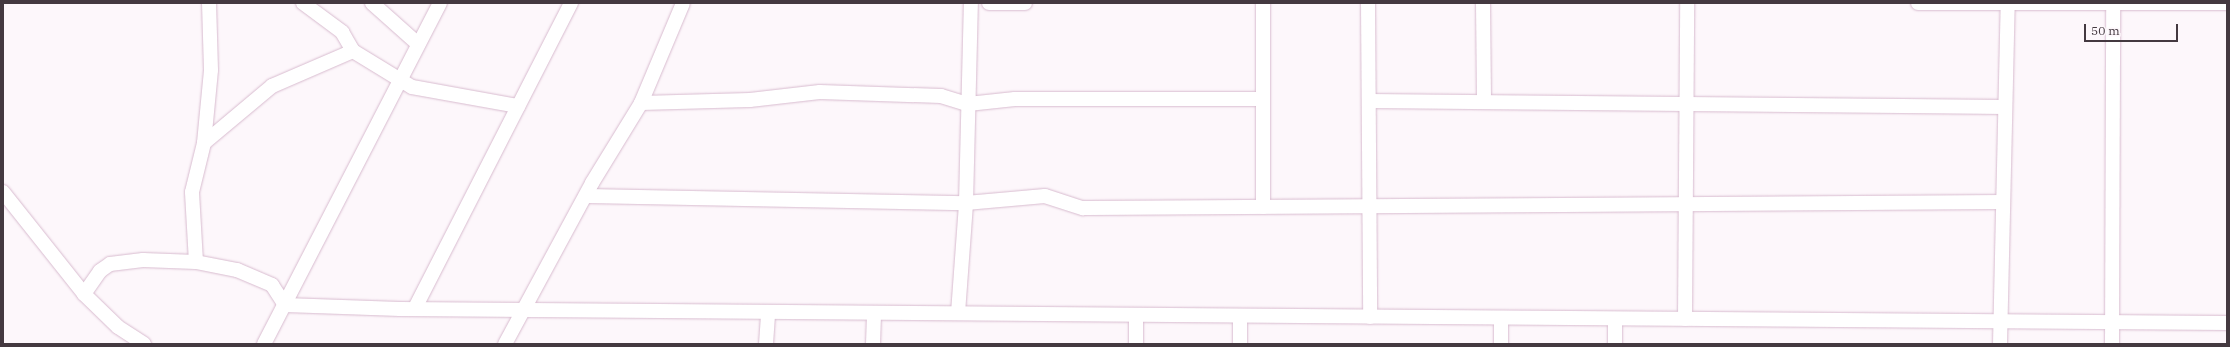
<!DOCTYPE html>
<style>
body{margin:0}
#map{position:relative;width:2230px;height:347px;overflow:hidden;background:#fdf7fb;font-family:"IBM Plex Serif",serif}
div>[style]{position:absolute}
.roads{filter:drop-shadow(0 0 1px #d8bbcf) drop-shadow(0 0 1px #d8bbcf)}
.minor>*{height:14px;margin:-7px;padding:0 7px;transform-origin:7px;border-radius:7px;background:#fff}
span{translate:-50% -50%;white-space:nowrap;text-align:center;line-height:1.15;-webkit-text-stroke:4px #fdf7fb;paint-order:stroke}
.frame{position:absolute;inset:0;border:4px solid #443940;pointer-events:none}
.scale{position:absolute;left:2084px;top:24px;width:94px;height:18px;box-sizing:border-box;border:2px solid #443940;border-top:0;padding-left:5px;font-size:12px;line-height:14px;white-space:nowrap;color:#443940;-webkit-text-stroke:3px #fdf7fb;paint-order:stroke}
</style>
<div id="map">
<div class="roads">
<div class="minor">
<div style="left:303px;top:3px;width:49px;rotate:36.6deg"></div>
<div style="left:342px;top:32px;width:22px;rotate:60deg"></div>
<div style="left:353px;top:51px;width:69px;rotate:31.4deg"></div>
<div style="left:412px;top:87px;width:108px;rotate:10.2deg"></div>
<div style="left:372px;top:3px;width:62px;rotate:41.7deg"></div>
<div style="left:989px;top:3px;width:36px"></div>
<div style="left:1368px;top:3px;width:314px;rotate:89.6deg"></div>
<div style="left:1483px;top:3px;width:97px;rotate:89.4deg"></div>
<div style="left:1918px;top:3px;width:309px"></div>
<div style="left:1369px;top:101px;width:636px;rotate:0.54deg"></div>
<div style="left:641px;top:103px;width:109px;rotate:-1.6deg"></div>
<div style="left:750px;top:100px;width:70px;rotate:-6.5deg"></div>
<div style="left:820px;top:92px;width:121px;rotate:1.9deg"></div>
<div style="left:941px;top:96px;width:28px;rotate:17deg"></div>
<div style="left:968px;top:104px;width:47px;rotate:-6.1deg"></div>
<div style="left:1015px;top:99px;width:248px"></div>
<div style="left:204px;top:143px;width:73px;rotate:-84.5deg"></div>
<div style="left:211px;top:70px;width:67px;rotate:-91.7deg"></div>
<div style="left:3px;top:192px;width:130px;rotate:51.5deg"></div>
<div style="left:84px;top:294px;width:47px;rotate:44.1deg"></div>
<div style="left:118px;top:327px;width:31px;rotate:33deg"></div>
<div style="left:587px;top:196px;width:379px;rotate:1.1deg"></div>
<div style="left:966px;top:203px;width:79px;rotate:-5.1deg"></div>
<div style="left:1045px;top:196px;width:40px;rotate:18deg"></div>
<div style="left:1083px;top:208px;width:920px;rotate:-0.37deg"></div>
<div style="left:1263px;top:207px;width:204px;rotate:-90deg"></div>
<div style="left:196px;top:262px;width:70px;rotate:-93.3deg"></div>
<div style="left:192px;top:192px;width:50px;rotate:-76.2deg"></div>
<div style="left:204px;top:143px;width:89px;rotate:-40deg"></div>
<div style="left:272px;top:86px;width:88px;rotate:-23.4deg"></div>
<div style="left:84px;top:294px;width:28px;rotate:-55deg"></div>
<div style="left:100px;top:271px;width:12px;rotate:-35deg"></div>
<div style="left:110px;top:264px;width:33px;rotate:-7deg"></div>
<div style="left:143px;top:260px;width:53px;rotate:2.2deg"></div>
<div style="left:196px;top:262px;width:42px;rotate:11deg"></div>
<div style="left:237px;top:270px;width:38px;rotate:23deg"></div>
<div style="left:272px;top:285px;width:24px;rotate:57deg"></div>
<div style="left:285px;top:305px;width:115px;rotate:2deg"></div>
<div style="left:400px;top:309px;width:1827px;rotate:0.44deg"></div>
<div style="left:415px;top:308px;width:343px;rotate:-62.9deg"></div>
<div style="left:958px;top:313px;width:110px;rotate:-85.8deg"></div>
<div style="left:966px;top:203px;width:200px;rotate:-88.6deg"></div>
<div style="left:1615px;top:319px;width:25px;rotate:90deg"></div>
<div style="left:1685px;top:319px;width:316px;rotate:-89.6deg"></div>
<div style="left:264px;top:344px;width:384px;rotate:-62.7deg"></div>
<div style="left:505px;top:344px;width:183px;rotate:-61.6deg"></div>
<div style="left:592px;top:183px;width:94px;rotate:-58.5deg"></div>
<div style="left:641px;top:103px;width:108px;rotate:-67.2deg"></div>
<div style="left:766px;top:344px;width:30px;rotate:-86deg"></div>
<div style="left:873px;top:344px;width:31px;rotate:-88deg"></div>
<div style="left:1136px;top:344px;width:28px;rotate:-90deg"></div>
<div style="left:1240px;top:344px;width:28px;rotate:-90deg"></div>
<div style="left:1501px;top:344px;width:26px;rotate:-90deg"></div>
<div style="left:2000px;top:344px;width:341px;rotate:-88.7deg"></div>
<div style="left:2112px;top:344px;width:341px;rotate:-89.8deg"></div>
</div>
</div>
<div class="frame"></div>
<div class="scale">50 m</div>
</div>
